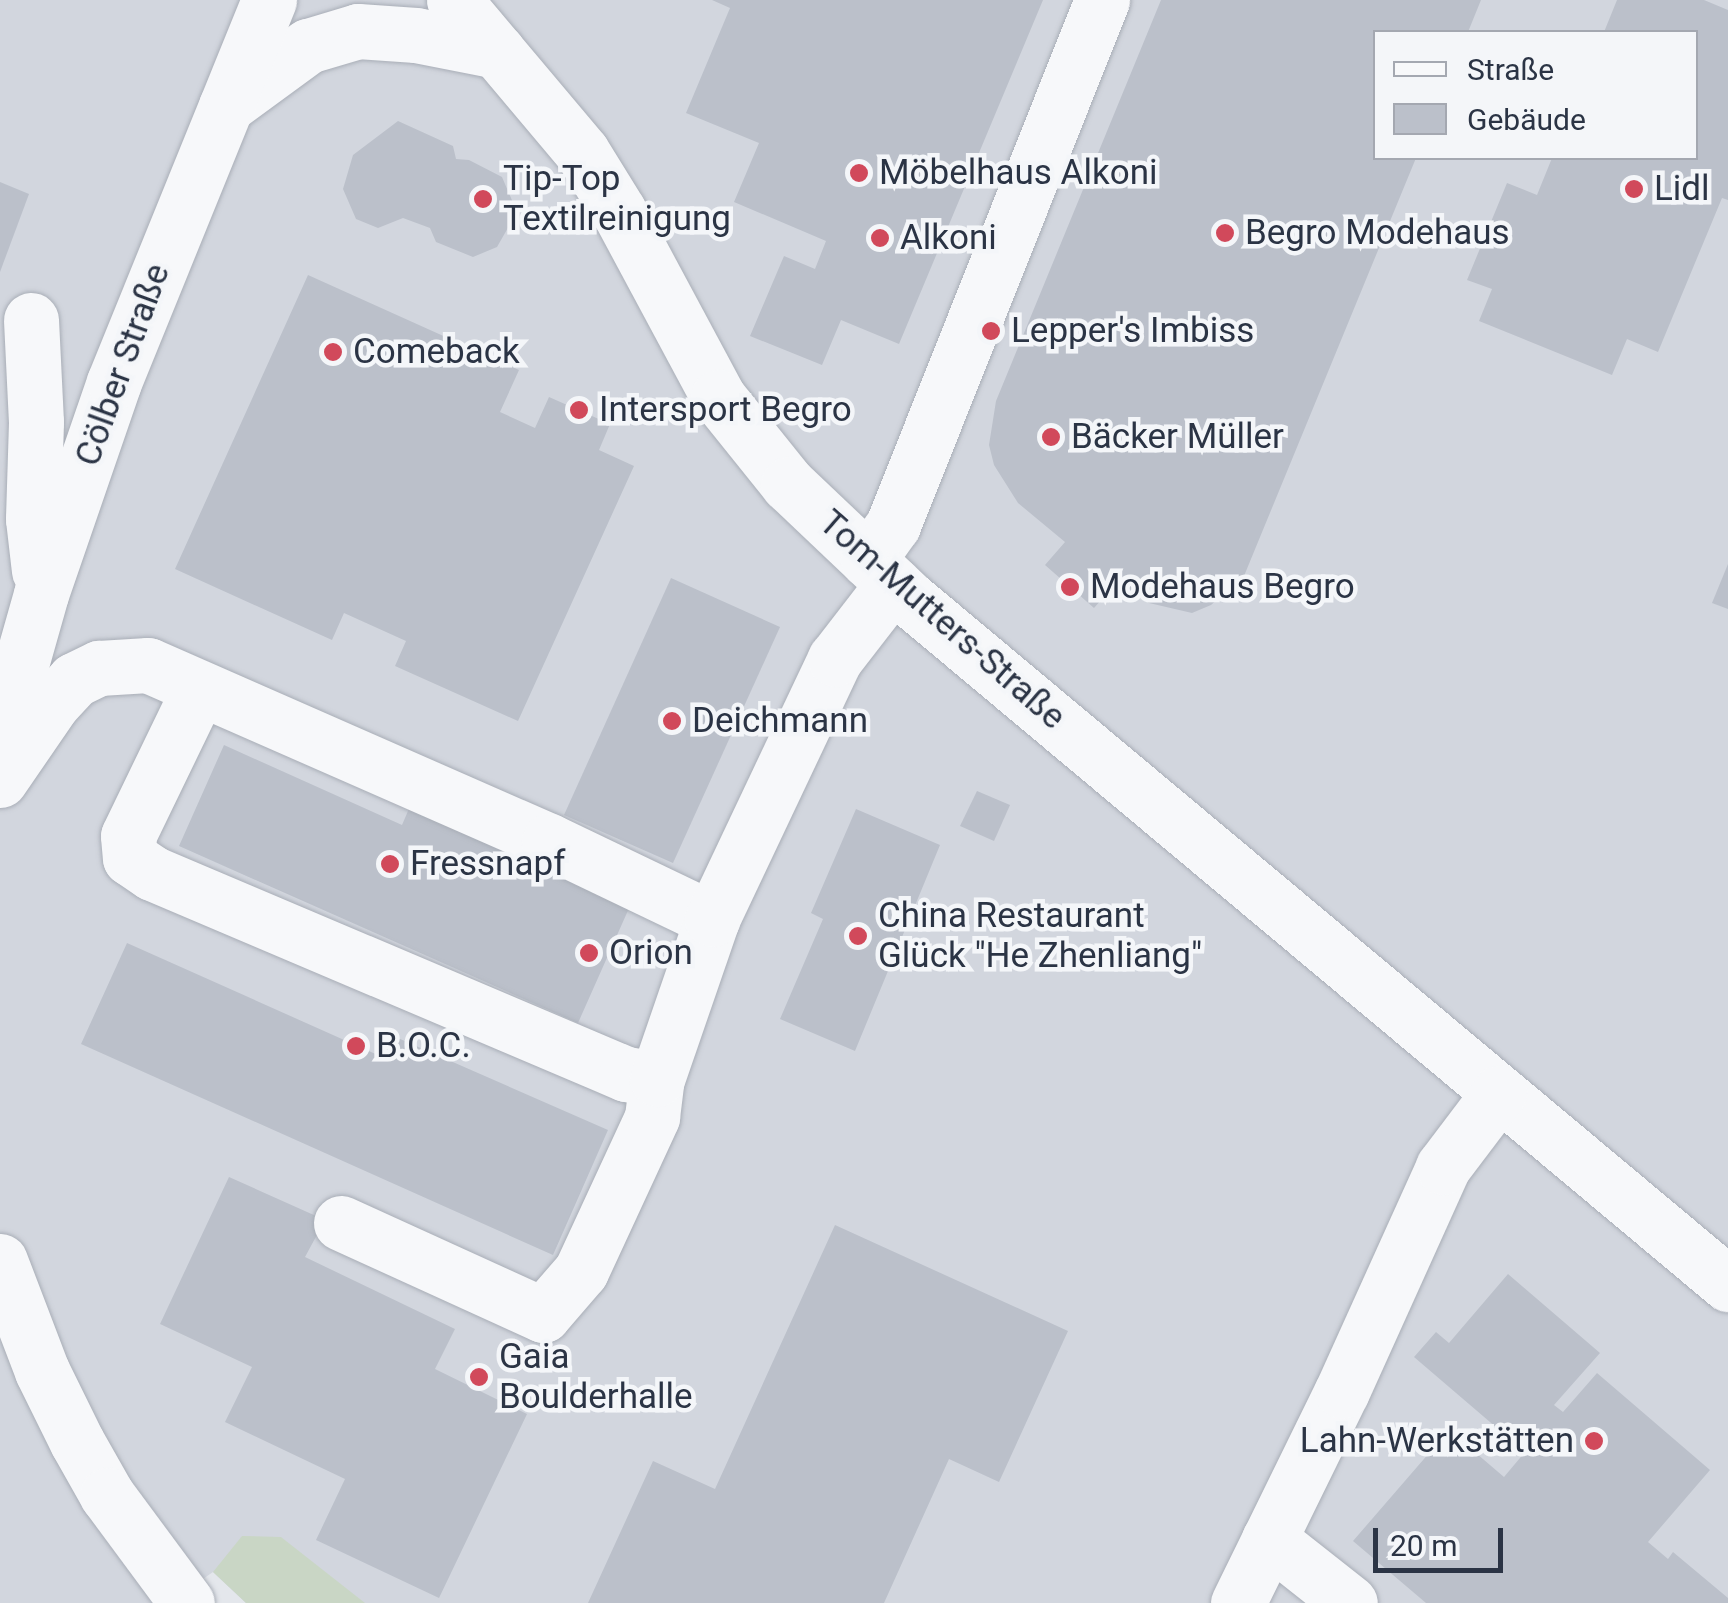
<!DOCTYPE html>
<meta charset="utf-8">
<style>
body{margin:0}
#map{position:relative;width:1728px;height:1603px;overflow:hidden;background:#e4e7ec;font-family:Roboto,sans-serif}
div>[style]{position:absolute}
.built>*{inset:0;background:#d2d6de}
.green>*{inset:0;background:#c9d6c5}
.building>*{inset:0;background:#bbc0ca}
.roads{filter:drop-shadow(0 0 2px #a9aeb7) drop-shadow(0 0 2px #a9aeb7)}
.minor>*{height:55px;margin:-27.5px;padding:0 27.5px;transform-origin:27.5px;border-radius:27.5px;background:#f7f8fa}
.dots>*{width:28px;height:28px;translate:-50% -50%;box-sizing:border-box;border:5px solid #f4f6f9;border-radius:50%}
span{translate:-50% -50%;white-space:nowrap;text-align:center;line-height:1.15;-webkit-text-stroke:9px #f4f6f9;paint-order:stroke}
.poi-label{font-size:35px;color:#2b3445}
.left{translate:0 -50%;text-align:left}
.right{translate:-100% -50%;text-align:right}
.street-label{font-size:35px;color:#2b3445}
.legend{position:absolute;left:1373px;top:30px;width:325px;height:130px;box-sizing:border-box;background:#f4f6f9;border:2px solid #a4a8b1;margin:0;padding:12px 18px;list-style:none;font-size:30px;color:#2b3445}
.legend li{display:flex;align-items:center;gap:20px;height:50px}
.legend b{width:50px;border:2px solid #a4a8b1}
.scale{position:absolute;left:1373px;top:1528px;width:130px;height:45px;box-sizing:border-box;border:5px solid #2b3445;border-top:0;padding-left:12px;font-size:30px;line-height:35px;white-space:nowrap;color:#2b3445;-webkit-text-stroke:8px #f4f6f9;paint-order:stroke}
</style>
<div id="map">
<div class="built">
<div style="clip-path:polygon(evenodd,0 0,1728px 0,1728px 1603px,246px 1603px,213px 1572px,168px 1603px,0 1603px,0 0,1376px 32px,1696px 32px,1696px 158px,1376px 158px,1376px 32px)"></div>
</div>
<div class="green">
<div style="clip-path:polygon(242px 1536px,281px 1537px,365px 1603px,246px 1603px,213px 1572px)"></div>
</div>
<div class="building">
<div style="clip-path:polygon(712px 0,1043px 0,899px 344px,841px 320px,822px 365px,750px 336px,784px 256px,815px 269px,826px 241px,734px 202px,759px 143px,686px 113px,730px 8px)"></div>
<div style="clip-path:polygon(1161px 0,1481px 0,1468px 32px,1376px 32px,1376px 158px,1416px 158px,1244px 576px,1211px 605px,1192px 613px,1149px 603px,1118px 581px,1094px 608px,1045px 565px,1065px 542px,1018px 503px,994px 465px,989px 445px,996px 401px)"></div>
<div style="clip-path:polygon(1617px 0,1704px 0,1728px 10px,1728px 200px,1722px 198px,1658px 352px,1627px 339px,1612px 375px,1479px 321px,1492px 289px,1467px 280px,1507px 183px,1537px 195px,1552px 158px,1696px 158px,1696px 32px,1604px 32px)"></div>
<div style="clip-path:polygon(398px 121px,453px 146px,456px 159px,469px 160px,502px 177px,517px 212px,497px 247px,473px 257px,436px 242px,430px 228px,403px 218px,378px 228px,356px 219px,343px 189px,353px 155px)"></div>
<div style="clip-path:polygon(0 182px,29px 194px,0 272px)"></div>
<div style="clip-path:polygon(308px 275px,519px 370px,500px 412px,535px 428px,549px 397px,610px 424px,599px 450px,634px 466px,518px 721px,395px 666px,406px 641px,344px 613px,332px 640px,175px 569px)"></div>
<div style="clip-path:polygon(1728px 564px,1728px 609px,1712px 603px)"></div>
<div style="clip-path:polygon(671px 578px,780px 627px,673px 863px,564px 815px)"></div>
<div style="clip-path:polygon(224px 745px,402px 825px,414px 797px,634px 897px,578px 1023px,179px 846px)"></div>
<div style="clip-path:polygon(977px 791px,1010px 805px,994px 841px,960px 826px)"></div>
<div style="clip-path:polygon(856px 809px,940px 845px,855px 1051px,780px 1019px,823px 919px,811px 913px)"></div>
<div style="clip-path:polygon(127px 943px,380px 1056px,391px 1035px,608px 1130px,553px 1255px,81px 1044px)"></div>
<div style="clip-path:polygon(229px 1177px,325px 1220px,305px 1257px,455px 1329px,435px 1369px,527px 1414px,439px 1598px,316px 1540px,345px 1479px,225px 1422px,252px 1367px,160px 1324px)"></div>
<div style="clip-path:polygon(835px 1225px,1068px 1331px,999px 1482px,949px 1459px,884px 1603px,588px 1603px,653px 1461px,715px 1489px)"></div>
<div style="clip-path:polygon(1508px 1274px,1600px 1353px,1554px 1405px,1563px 1412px,1597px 1373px,1710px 1470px,1648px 1542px,1668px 1559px,1673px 1552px,1728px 1598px,1728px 1603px,1426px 1603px,1353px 1541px,1449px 1430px,1504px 1477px,1525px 1452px,1414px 1357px,1436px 1332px,1449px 1343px)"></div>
</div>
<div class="roads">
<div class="minor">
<div style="left:454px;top:0;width:199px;rotate:49.9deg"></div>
<div style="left:582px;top:152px;width:70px;rotate:58.3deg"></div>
<div style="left:619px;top:212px;width:210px;rotate:61.8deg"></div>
<div style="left:718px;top:397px;width:112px;rotate:51.2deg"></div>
<div style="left:788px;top:484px;width:164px;rotate:43.5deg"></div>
<div style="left:907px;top:597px;width:1071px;rotate:39.92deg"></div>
<div style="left:226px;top:106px;width:102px;rotate:-36.2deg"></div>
<div style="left:308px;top:46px;width:52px;rotate:-16.7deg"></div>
<div style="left:358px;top:31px;width:58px;rotate:3.9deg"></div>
<div style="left:416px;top:35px;width:83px;rotate:11.2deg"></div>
<div style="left:31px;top:320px;width:102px;rotate:87.2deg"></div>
<div style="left:36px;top:422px;width:97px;rotate:91.8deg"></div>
<div style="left:33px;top:519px;width:52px;rotate:83.4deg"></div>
<div style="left:868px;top:560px;width:43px;rotate:-54.5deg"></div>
<div style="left:893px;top:525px;width:565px;rotate:-68.29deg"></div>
<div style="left:199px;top:689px;width:163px;rotate:115.8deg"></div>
<div style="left:128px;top:836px;width:22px;rotate:85deg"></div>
<div style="left:130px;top:858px;width:27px;rotate:34deg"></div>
<div style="left:152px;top:873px;width:515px;rotate:22.98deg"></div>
<div style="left:626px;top:1074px;width:31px;rotate:9deg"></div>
<div style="left:0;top:739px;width:151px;rotate:-74.2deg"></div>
<div style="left:41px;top:594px;width:224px;rotate:-71deg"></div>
<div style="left:114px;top:382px;width:412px;rotate:-67.9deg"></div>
<div style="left:0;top:780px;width:92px;rotate:-55.6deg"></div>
<div style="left:52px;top:704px;width:33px;rotate:-47deg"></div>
<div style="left:74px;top:680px;width:28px;rotate:-26deg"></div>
<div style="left:99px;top:668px;width:49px;rotate:-3.5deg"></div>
<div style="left:148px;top:665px;width:438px;rotate:23.7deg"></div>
<div style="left:549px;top:841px;width:181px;rotate:25.6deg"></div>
<div style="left:341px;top:1223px;width:222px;rotate:24.5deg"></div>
<div style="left:543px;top:1315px;width:58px;rotate:-49.2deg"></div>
<div style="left:581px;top:1271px;width:170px;rotate:-65.2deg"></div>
<div style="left:652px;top:1117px;width:38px;rotate:-83deg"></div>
<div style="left:657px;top:1079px;width:169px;rotate:-71deg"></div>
<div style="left:712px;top:919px;width:288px;rotate:-64.7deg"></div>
<div style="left:835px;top:659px;width:95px;rotate:-52.3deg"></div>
<div style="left:0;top:1261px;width:118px;rotate:69.1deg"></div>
<div style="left:42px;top:1371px;width:79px;rotate:63.8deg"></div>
<div style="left:77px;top:1442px;width:61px;rotate:60.5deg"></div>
<div style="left:107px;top:1495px;width:134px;rotate:53.5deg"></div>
<div style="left:1269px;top:1539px;width:103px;rotate:38.3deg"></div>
<div style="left:1238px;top:1603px;width:236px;rotate:-63.9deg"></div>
<div style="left:1342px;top:1391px;width:246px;rotate:-65.7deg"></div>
<div style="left:1443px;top:1167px;width:93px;rotate:-52.9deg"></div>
</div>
</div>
<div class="dots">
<div style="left:859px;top:173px;background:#d1495b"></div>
<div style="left:1634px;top:189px;background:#d1495b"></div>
<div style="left:483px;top:199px;background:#d1495b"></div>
<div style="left:1225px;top:233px;background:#d1495b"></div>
<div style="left:880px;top:238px;background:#d1495b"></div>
<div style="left:991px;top:331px;background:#d1495b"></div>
<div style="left:333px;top:352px;background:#d1495b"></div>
<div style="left:579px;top:410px;background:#d1495b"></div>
<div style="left:1051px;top:437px;background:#d1495b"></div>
<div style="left:1070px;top:587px;background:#d1495b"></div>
<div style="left:672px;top:721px;background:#d1495b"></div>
<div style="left:390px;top:864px;background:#d1495b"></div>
<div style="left:858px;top:936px;background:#d1495b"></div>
<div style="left:589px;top:953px;background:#d1495b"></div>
<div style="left:356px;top:1046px;background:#d1495b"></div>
<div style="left:479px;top:1377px;background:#d1495b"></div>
<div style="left:1594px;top:1441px;background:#d1495b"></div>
</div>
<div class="poi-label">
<span class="left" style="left:879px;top:173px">Möbelhaus Alkoni</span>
<span class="left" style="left:503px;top:199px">Tip-Top<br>Textilreinigung</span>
<span class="left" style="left:1654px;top:189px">Lidl</span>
<span class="left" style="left:1245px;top:233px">Begro Modehaus</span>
<span class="left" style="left:900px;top:238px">Alkoni</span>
<span class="left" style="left:1011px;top:331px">Lepper's Imbiss</span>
<span class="left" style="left:353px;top:352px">Comeback</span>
<span class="left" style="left:599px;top:410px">Intersport Begro</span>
<span class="left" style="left:1071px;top:437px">Bäcker Müller</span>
<span class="left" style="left:1090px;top:587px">Modehaus Begro</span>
<span class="left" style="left:692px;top:721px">Deichmann</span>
<span class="left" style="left:410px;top:864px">Fressnapf</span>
<span class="left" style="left:878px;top:936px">China Restaurant<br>Glück "He Zhenliang"</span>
<span class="left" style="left:609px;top:953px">Orion</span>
<span class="left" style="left:376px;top:1046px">B.O.C.</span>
<span class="left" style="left:499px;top:1377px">Gaia<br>Boulderhalle</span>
<span class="right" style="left:1574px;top:1441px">Lahn-Werkstätten</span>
</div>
<div class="street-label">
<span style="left:123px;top:365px;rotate:-70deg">Cölber Straße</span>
<span style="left:942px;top:620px;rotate:41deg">Tom-Mutters-Straße</span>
</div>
<ul class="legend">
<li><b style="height:12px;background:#f7f8fa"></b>Straße</li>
<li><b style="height:28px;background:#bbc0ca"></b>Gebäude</li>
</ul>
<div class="scale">20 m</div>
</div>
